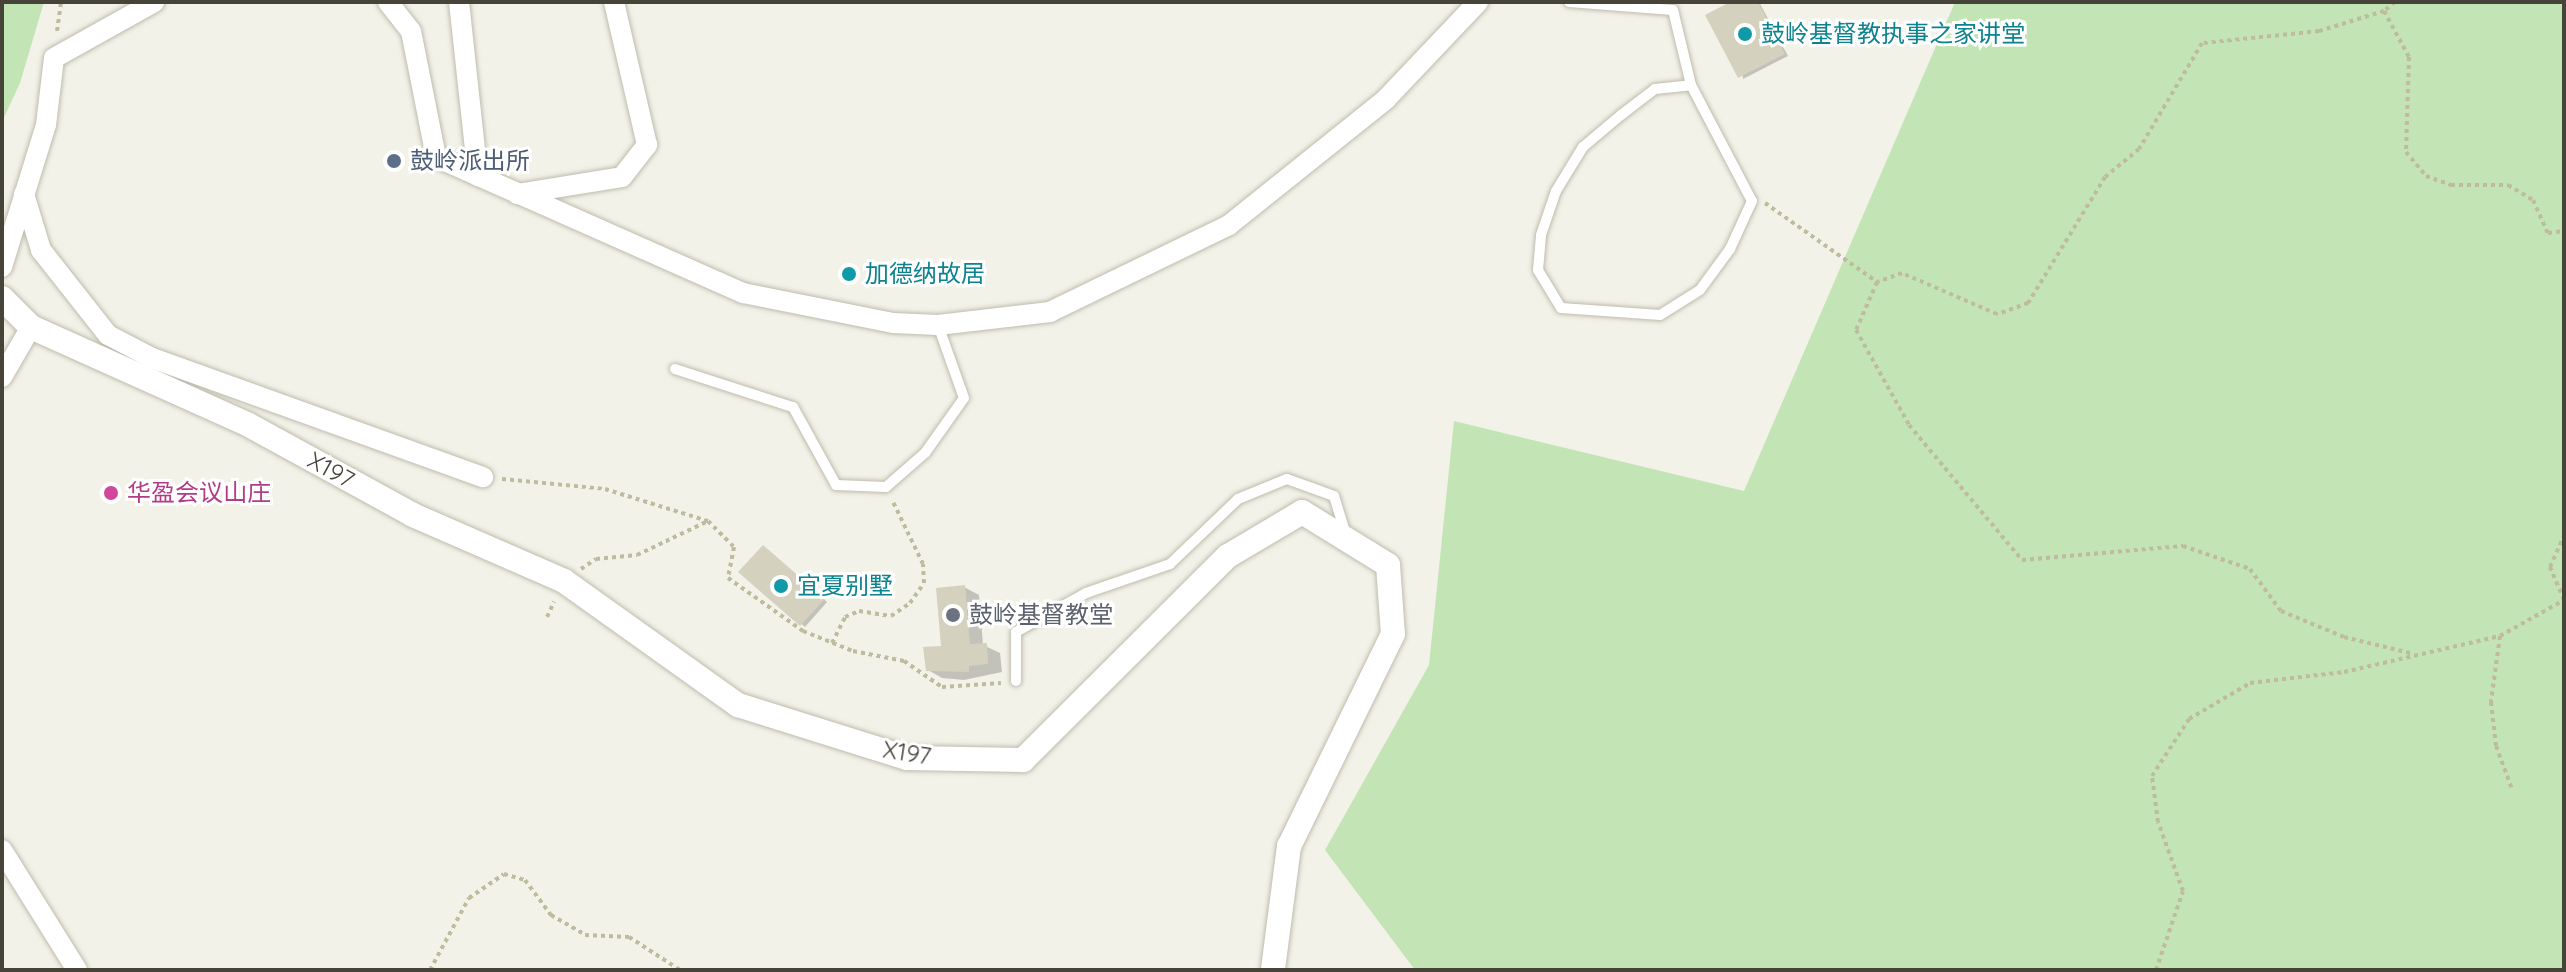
<!DOCTYPE html>
<meta charset="utf-8">
<style>
body{margin:0}
#map{position:relative;width:2566px;height:972px;overflow:hidden;background:#f3f2e9;font-family:Quicksand,"Noto Sans SC",sans-serif}
div>[style]{position:absolute}
.green>*{inset:0;background:#c3e4b5}
.shadow>*{inset:0;background:#0003}
.building>*{inset:0;background:#d4d1bf}
.path>*{height:4px;margin-top:-2px;transform-origin:0;background:repeating-linear-gradient(90deg,#bebb9e 0 4px,transparent 0 8px)}
.roads{filter:drop-shadow(0 0 2px #bebcac) drop-shadow(0 0 2px #bebcac)}
.service>*{height:10px;margin:-5px;padding:0 5px;transform-origin:5px;border-radius:5px;background:#fff}
.minor>*{height:20px;margin:-10px;padding:0 10px;transform-origin:10px;border-radius:10px;background:#fff}
.tertiary>*{height:24px;margin:-12px;padding:0 12px;transform-origin:12px;border-radius:12px;background:#fff}
.dots>*{width:22px;height:22px;translate:-50% -50%;box-sizing:border-box;border:4px solid #fff;border-radius:50%}
span{translate:-50% -50%;white-space:nowrap;text-align:center;line-height:1.15;-webkit-text-stroke:6px #fff;paint-order:stroke}
.culture-label{font-size:24px;color:#0d838f}
.left{translate:0 -50%;text-align:left}
.service-label{font-size:24px;color:#4e5e75}
.street-label{font-size:24px;color:#464438}
.hotel-label{font-size:24px;color:#b23c85}
.worship-label{font-size:24px;color:#5b616d}
.frame{position:absolute;inset:0;border:4px solid #464438;pointer-events:none}
</style>
<div id="map">
<div class="green">
<div style="clip-path:polygon(2px 2px,44px 2px,20px 83px,2px 122px)"></div>
<div style="clip-path:polygon(1955px 2px,2564px 2px,2564px 970px,1415px 970px,1325px 850px,1429px 665px,1454px 421px,1744px 491px)"></div>
</div>
<div class="shadow">
<div style="clip-path:polygon(1735px 2px,1759px 2px,1788px 56px,1743px 79px)"></div>
<div style="clip-path:polygon(767px 549px,827px 602px,805px 627px,741px 572px)"></div>
<div style="clip-path:polygon(964px 587px,979px 595px,983px 645px,1000px 653px,1002px 672px,964px 680px,942px 678px,928px 670px,943px 648px)"></div>
</div>
<div class="building">
<div style="clip-path:polygon(1730px 2px,1758px 2px,1785px 54px,1738px 78px,1705px 15px)"></div>
<div style="clip-path:polygon(763px 545px,825px 599px,800px 626px,738px 572px)"></div>
<div style="clip-path:polygon(965px 585px,970px 644px,987px 643px,988px 664px,969px 666px,969px 672px,926px 671px,923px 647px,941px 646px,936px 588px)"></div>
</div>
<div class="path">
<div style="left:2395px;top:2px;width:14px;rotate:141deg"></div>
<div style="left:2384px;top:11px;width:68px;rotate:162.9deg"></div>
<div style="left:2319px;top:31px;width:118px;rotate:174.1deg"></div>
<div style="left:2202px;top:43px;width:123px;rotate:120.7deg"></div>
<div style="left:2139px;top:149px;width:44px;rotate:140.5deg"></div>
<div style="left:2105px;top:177px;width:148px;rotate:121.4deg"></div>
<div style="left:2028px;top:303px;width:33px;rotate:160deg"></div>
<div style="left:1997px;top:314px;width:103px;rotate:-156.7deg"></div>
<div style="left:1902px;top:273px;width:27px;rotate:160deg"></div>
<div style="left:1877px;top:282px;width:52px;rotate:113.6deg"></div>
<div style="left:1856px;top:330px;width:109px;rotate:60.8deg"></div>
<div style="left:1909px;top:425px;width:176px;rotate:50.1deg"></div>
<div style="left:2022px;top:560px;width:162px;rotate:-5deg"></div>
<div style="left:2183px;top:546px;width:71px;rotate:18.9deg"></div>
<div style="left:2250px;top:569px;width:52px;rotate:53.6deg"></div>
<div style="left:2281px;top:611px;width:68px;rotate:22.4deg"></div>
<div style="left:2344px;top:637px;width:68px;rotate:13.6deg"></div>
<div style="left:2384px;top:11px;width:52px;rotate:61.5deg"></div>
<div style="left:2409px;top:57px;width:95px;rotate:91.8deg"></div>
<div style="left:2406px;top:152px;width:31px;rotate:50deg"></div>
<div style="left:2426px;top:176px;width:27px;rotate:20deg"></div>
<div style="left:2451px;top:185px;width:57px"></div>
<div style="left:2508px;top:185px;width:29px;rotate:31deg"></div>
<div style="left:2533px;top:200px;width:36px;rotate:66deg"></div>
<div style="left:2548px;top:233px;width:16px;rotate:-7deg"></div>
<div style="left:57px;top:31px;width:29px;rotate:-82deg"></div>
<div style="left:1765px;top:203px;width:137px;rotate:35.2deg"></div>
<div style="left:502px;top:479px;width:103px;rotate:5.5deg"></div>
<div style="left:605px;top:489px;width:108px;rotate:17.3deg"></div>
<div style="left:708px;top:521px;width:37px;rotate:45deg"></div>
<div style="left:734px;top:547px;width:32px;rotate:101deg"></div>
<div style="left:728px;top:578px;width:92px;rotate:35.2deg"></div>
<div style="left:803px;top:631px;width:54px;rotate:21.8deg"></div>
<div style="left:853px;top:651px;width:52px;rotate:11.1deg"></div>
<div style="left:904px;top:661px;width:46px;rotate:34.4deg"></div>
<div style="left:942px;top:687px;width:59px;rotate:-3.9deg"></div>
<div style="left:581px;top:569px;width:18px;rotate:-34deg"></div>
<div style="left:596px;top:559px;width:41px;rotate:-5.6deg"></div>
<div style="left:637px;top:555px;width:79px;rotate:-25.6deg"></div>
<div style="left:547px;top:617px;width:17px;rotate:-65deg"></div>
<div style="left:2500px;top:636px;width:67px;rotate:97.8deg"></div>
<div style="left:2491px;top:702px;width:44px;rotate:83.5deg"></div>
<div style="left:2496px;top:746px;width:46px;rotate:69.6deg"></div>
<div style="left:832px;top:643px;width:29px;rotate:-63deg"></div>
<div style="left:845px;top:617px;width:15px;rotate:-23deg"></div>
<div style="left:859px;top:611px;width:32px;rotate:9deg"></div>
<div style="left:891px;top:616px;width:23px;rotate:-34deg"></div>
<div style="left:910px;top:603px;width:24px;rotate:-55deg"></div>
<div style="left:924px;top:583px;width:19px;rotate:-93deg"></div>
<div style="left:923px;top:564px;width:71px;rotate:-115.8deg"></div>
<div style="left:430px;top:970px;width:82px;rotate:-61.6deg"></div>
<div style="left:469px;top:898px;width:42px;rotate:-34.4deg"></div>
<div style="left:504px;top:874px;width:22px;rotate:16deg"></div>
<div style="left:525px;top:880px;width:44px;rotate:53.4deg"></div>
<div style="left:551px;top:915px;width:39px;rotate:30deg"></div>
<div style="left:585px;top:935px;width:44px;rotate:2.6deg"></div>
<div style="left:629px;top:937px;width:61px;rotate:32.9deg"></div>
<div style="left:2156px;top:970px;width:83px;rotate:-71.1deg"></div>
<div style="left:2183px;top:891px;width:73px;rotate:-109.9deg"></div>
<div style="left:2158px;top:822px;width:46px;rotate:-97.4deg"></div>
<div style="left:2152px;top:776px;width:68px;rotate:-57deg"></div>
<div style="left:2189px;top:719px;width:71px;rotate:-30.5deg"></div>
<div style="left:2250px;top:683px;width:95px;rotate:-6.7deg"></div>
<div style="left:2344px;top:672px;width:160px;rotate:-13deg"></div>
<div style="left:2500px;top:636px;width:73px;rotate:-29.4deg"></div>
<div style="left:2564px;top:600px;width:36px;rotate:-113deg"></div>
<div style="left:2550px;top:567px;width:35px;rotate:-66deg"></div>
</div>
<div class="roads">
<div class="service">
<div style="left:1569px;top:2px;width:104px;rotate:4.4deg"></div>
<div style="left:1673px;top:10px;width:77px;rotate:76.5deg"></div>
<div style="left:1691px;top:85px;width:131px;rotate:62.3deg"></div>
<div style="left:1752px;top:201px;width:53px;rotate:114.6deg"></div>
<div style="left:1730px;top:249px;width:51px;rotate:126.2deg"></div>
<div style="left:1700px;top:290px;width:47px;rotate:148deg"></div>
<div style="left:1660px;top:315px;width:99px;rotate:-176deg"></div>
<div style="left:1561px;top:308px;width:44px;rotate:-121.2deg"></div>
<div style="left:1538px;top:270px;width:35px;rotate:-85deg"></div>
<div style="left:1541px;top:235px;width:46px;rotate:-71.2deg"></div>
<div style="left:1556px;top:191px;width:52px;rotate:-58.5deg"></div>
<div style="left:1583px;top:147px;width:50px;rotate:-40.1deg"></div>
<div style="left:1621px;top:115px;width:43px;rotate:-37.4deg"></div>
<div style="left:1655px;top:89px;width:36px;rotate:-6deg"></div>
<div style="left:675px;top:369px;width:124px;rotate:17.9deg"></div>
<div style="left:793px;top:407px;width:89px;rotate:61.1deg"></div>
<div style="left:836px;top:485px;width:50px;rotate:2.3deg"></div>
<div style="left:886px;top:487px;width:52px;rotate:-41.1deg"></div>
<div style="left:925px;top:453px;width:67px;rotate:-54.7deg"></div>
<div style="left:964px;top:398px;width:77px;rotate:-109.6deg"></div>
<div style="left:1016px;top:681px;width:49px;rotate:-90deg"></div>
<div style="left:1016px;top:632px;width:80px;rotate:-29.1deg"></div>
<div style="left:1086px;top:593px;width:89px;rotate:-19deg"></div>
<div style="left:1170px;top:564px;width:94px;rotate:-43.7deg"></div>
<div style="left:1238px;top:499px;width:53px;rotate:-22.2deg"></div>
<div style="left:1287px;top:479px;width:50px;rotate:19.9deg"></div>
<div style="left:1334px;top:496px;width:41px;rotate:72.9deg"></div>
</div>
<div class="minor">
<div style="left:388px;top:2px;width:37px;rotate:52deg"></div>
<div style="left:411px;top:31px;width:128px;rotate:78.8deg"></div>
<div style="left:436px;top:157px;width:336px;rotate:23.9deg"></div>
<div style="left:743px;top:293px;width:153px;rotate:11.3deg"></div>
<div style="left:893px;top:323px;width:45px;rotate:2.5deg"></div>
<div style="left:938px;top:325px;width:113px;rotate:-6.6deg"></div>
<div style="left:1050px;top:312px;width:199px;rotate:-25.9deg"></div>
<div style="left:1229px;top:225px;width:201px;rotate:-38.7deg"></div>
<div style="left:1386px;top:99px;width:134px;rotate:-46.5deg"></div>
<div style="left:459px;top:2px;width:175px;rotate:83.8deg"></div>
<div style="left:24px;top:194px;width:59px;rotate:73.1deg"></div>
<div style="left:41px;top:250px;width:108px;rotate:51.8deg"></div>
<div style="left:108px;top:335px;width:50px;rotate:27.6deg"></div>
<div style="left:152px;top:358px;width:352px;rotate:19.8deg"></div>
<div style="left:517px;top:194px;width:106px;rotate:-9.2deg"></div>
<div style="left:622px;top:177px;width:41px;rotate:-52deg"></div>
<div style="left:647px;top:145px;width:147px;rotate:-103deg"></div>
<div style="left:2px;top:267px;width:149px;rotate:-72.8deg"></div>
<div style="left:46px;top:125px;width:67px;rotate:-83.2deg"></div>
<div style="left:54px;top:58px;width:115px;rotate:-29.2deg"></div>
<div style="left:2px;top:377px;width:58px;rotate:-59.9deg"></div>
<div style="left:2px;top:850px;width:142px;rotate:58deg"></div>
</div>
<div class="tertiary">
<div style="left:2px;top:298px;width:41px;rotate:45deg"></div>
<div style="left:31px;top:327px;width:237px;rotate:24.2deg"></div>
<div style="left:247px;top:424px;width:189px;rotate:28.7deg"></div>
<div style="left:413px;top:515px;width:165px;rotate:23.6deg"></div>
<div style="left:564px;top:581px;width:214px;rotate:35.5deg"></div>
<div style="left:738px;top:705px;width:177px;rotate:17.4deg"></div>
<div style="left:907px;top:758px;width:116px;rotate:1deg"></div>
<div style="left:1023px;top:760px;width:289px;rotate:-44.9deg"></div>
<div style="left:1228px;top:556px;width:86px;rotate:-30.7deg"></div>
<div style="left:1302px;top:512px;width:101px;rotate:31.6deg"></div>
<div style="left:1388px;top:565px;width:69px;rotate:85.9deg"></div>
<div style="left:1393px;top:634px;width:236px;rotate:116.1deg"></div>
<div style="left:1289px;top:846px;width:125px;rotate:97.4deg"></div>
</div>
</div>
<div class="dots">
<div style="left:1745px;top:34px;background:#0f9aa8"></div>
<div style="left:394px;top:161px;background:#5c6f8a"></div>
<div style="left:849px;top:274px;background:#0f9aa8"></div>
<div style="left:111px;top:493px;background:#d1479c"></div>
<div style="left:781px;top:586px;background:#0f9aa8"></div>
<div style="left:953px;top:615px;background:#6b7280"></div>
</div>
<div class="culture-label">
<span class="left" style="left:1761px;top:34px">鼓岭基督教执事之家讲堂</span>
<span class="left" style="left:865px;top:274px">加德纳故居</span>
<span class="left" style="left:797px;top:586px">宜夏别墅</span>
</div>
<div class="service-label">
<span class="left" style="left:410px;top:161px">鼓岭派出所</span>
</div>
<div class="street-label">
<span style="left:331px;top:470px;rotate:29deg">X197</span>
<span style="left:907px;top:753px;rotate:9deg">X197</span>
</div>
<div class="hotel-label">
<span class="left" style="left:127px;top:493px">华盈会议山庄</span>
</div>
<div class="worship-label">
<span class="left" style="left:969px;top:615px">鼓岭基督教堂</span>
</div>
<div class="frame"></div>
</div>
